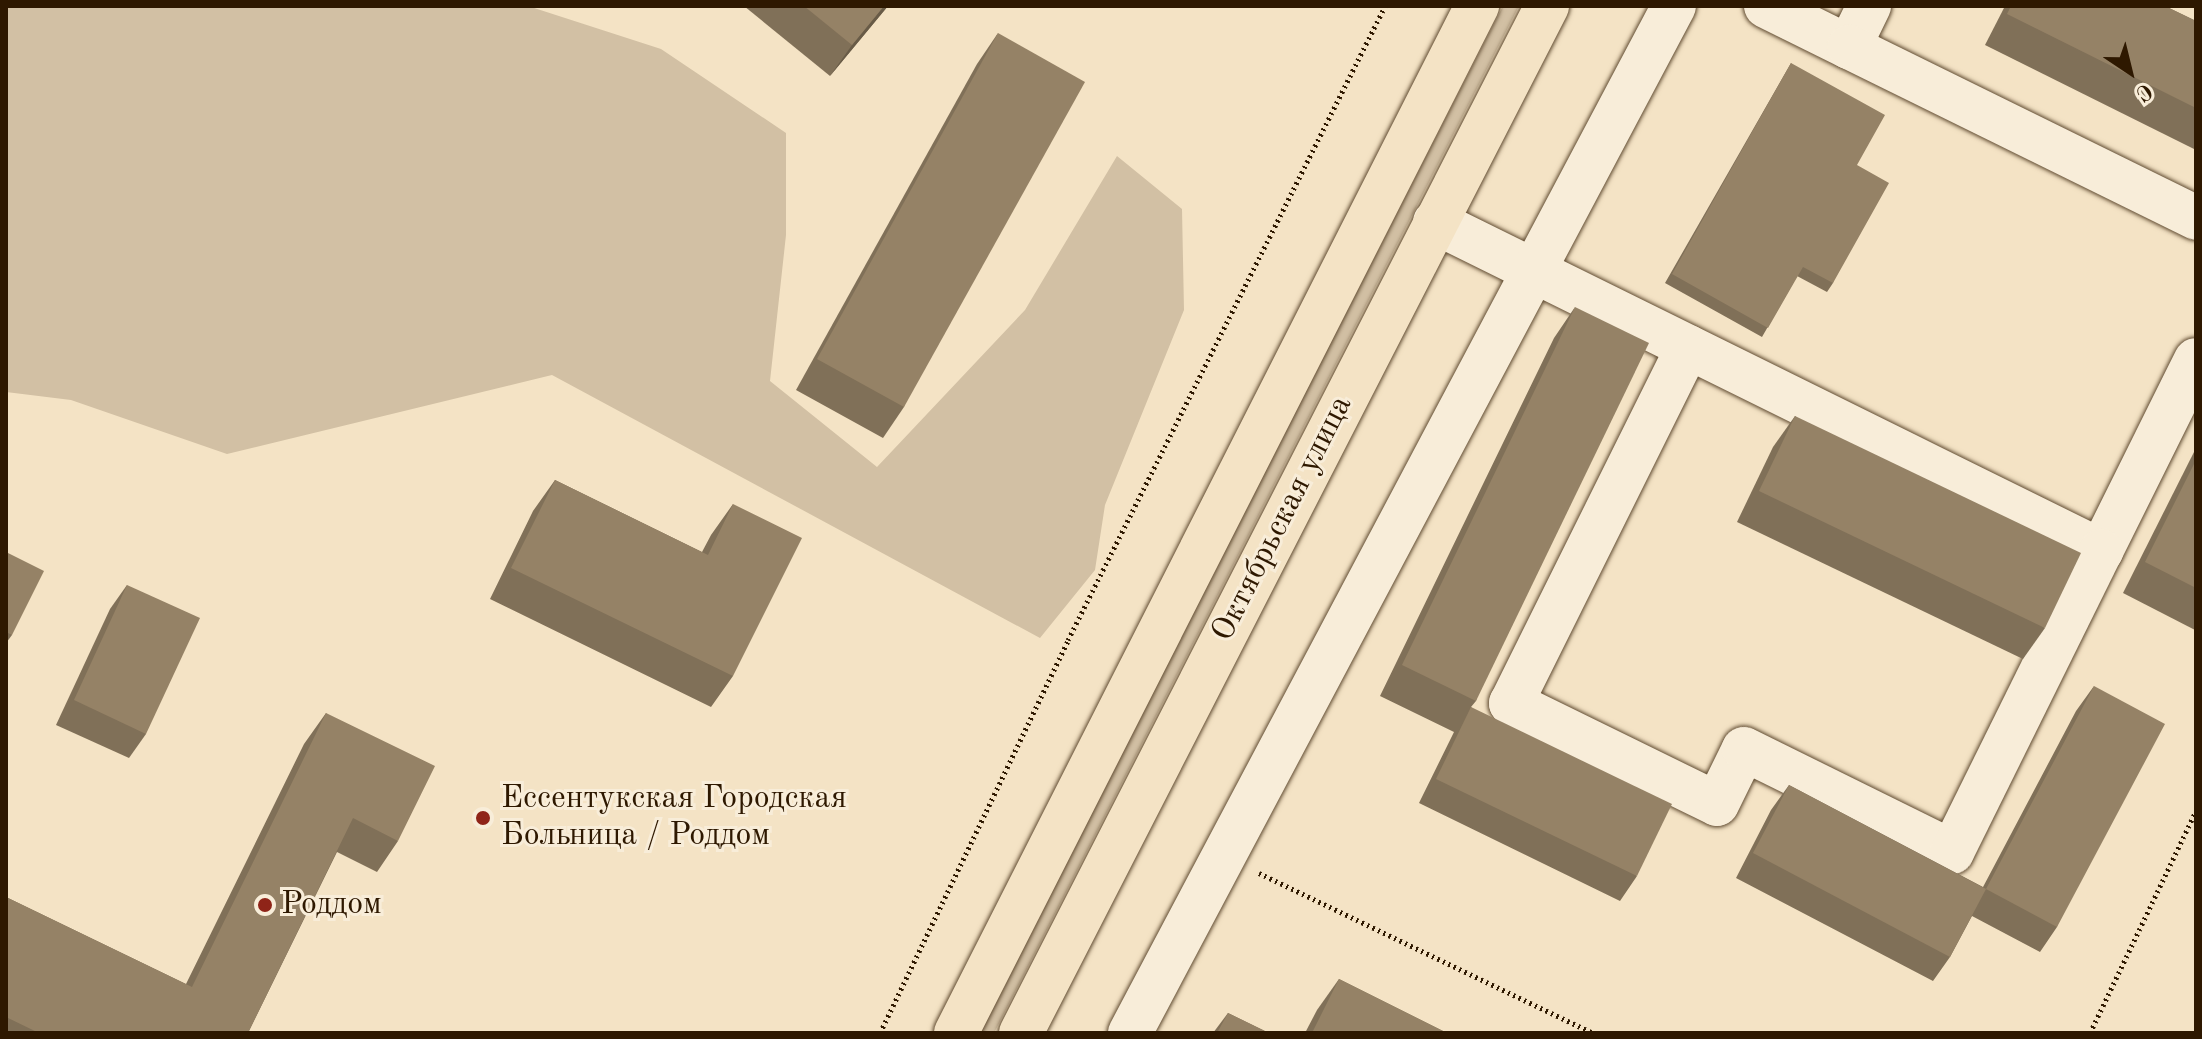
<!DOCTYPE html>
<meta charset="utf-8">
<style>
body{margin:0}
#map{position:relative;width:2202px;height:1039px;overflow:hidden;background:#f4e3c5;font-family:"Old Standard TT",serif}
div>[style]{position:absolute}
.green>*{inset:0;background:#d2c0a4}
.path>*{height:5px;margin-top:-2.5px;transform-origin:0;background:repeating-linear-gradient(90deg,#2e1800 0 2px,transparent 0 6px)}
.roads{filter:drop-shadow(0 0 2px #604b31) drop-shadow(0 0 2px #604b31)}
.minor>*{height:44px;margin:-22px;padding:0 22px;transform-origin:22px;border-radius:22px;background:#f8edd9}
.major>*{height:44px;margin:-22px;padding:0 22px;transform-origin:22px;border-radius:22px;background:#f4e3c5}
.wall>*{inset:0;background:#807058}
.shaded-wall>*{inset:0;background:#685b47}
.building>*{inset:0;background:#958266}
.dots>*{width:22px;height:22px;translate:-50% -50%;box-sizing:border-box;border:4px solid #f8edd9;border-radius:50%}
span{translate:-50% -50%;white-space:nowrap;text-align:center;line-height:1.15;-webkit-text-stroke:6px #f8edd9;paint-order:stroke}
.street-label{font-size:32px;color:#2e1800}
.poi-label{font-size:32px;color:#2e1800}
.left{translate:0 -50%;text-align:left}
.frame{position:absolute;inset:0;border:8px solid #2e1800;pointer-events:none}
.north{position:absolute;left:2090px;top:32px;width:80px;height:80px;-webkit-text-stroke:6px #f8edd9;paint-order:stroke;rotate:145deg;font-size:22px;font-weight:700;line-height:32px;text-align:center;color:#2e1800}
.north::after{content:'';display:block;margin:auto;width:28px;height:36px;background:#2e1800;clip-path:polygon(50% 0,100% 100%,50% 72%,0 100%)}
</style>
<div id="map">
<div class="green">
<div style="clip-path:polygon(6px 6px,528px 6px,661px 49px,786px 133px,786px 235px,770px 381px,877px 467px,1025px 310px,1117px 156px,1182px 209px,1184px 310px,1105px 505px,1095px 570px,1040px 638px,552px 375px,227px 454px,71px 400px,6px 392px)"></div>
<div style="clip-path:polygon(1503px 6px,1519px 6px,994px 1033px,978px 1033px)"></div>
</div>
<div class="path">
<div style="left:1259px;top:873px;width:370px;rotate:25.6deg"></div>
<div style="left:880px;top:1033px;width:436px;rotate:-64.4deg"></div>
<div style="left:1068px;top:640px;width:709px;rotate:-63.43deg"></div>
<div style="left:2090px;top:1033px;width:246px;rotate:-64.5deg"></div>
</div>
<div class="roads">
<div class="minor">
<div style="left:1766px;top:6px;width:93px;rotate:26.3deg"></div>
<div style="left:1849px;top:47px;width:46px;rotate:-64deg"></div>
<div style="left:1849px;top:47px;width:387px;rotate:26.2deg"></div>
<div style="left:1435px;top:222px;width:743px;rotate:26.29deg"></div>
<div style="left:2101px;top:551px;width:213px;rotate:-63.6deg"></div>
<div style="left:1688px;top:347px;width:398px;rotate:116.4deg"></div>
<div style="left:1511px;top:703px;width:229px;rotate:26.1deg"></div>
<div style="left:1717px;top:804px;width:61px;rotate:-63.9deg"></div>
<div style="left:1744px;top:749px;width:232px;rotate:26.3deg"></div>
<div style="left:1952px;top:852px;width:336px;rotate:-63.7deg"></div>
<div style="left:1130px;top:1033px;width:1162px;rotate:-62.09deg"></div>
</div>
<div class="major">
<div style="left:956px;top:1033px;width:1152px;rotate:-63.1deg"></div>
<div style="left:1021px;top:1033px;width:1154px;rotate:-62.88deg"></div>
</div>
</div>
<div class="wall">
<div style="clip-path:polygon(744px 6px,888px 6px,830px 76px)"></div>
<div style="clip-path:polygon(2005px 6px,2165px 6px,2196px 21px,2196px 150px,1985px 45px)"></div>
<div style="clip-path:polygon(998px 33px,904px 407px,883px 438px,796px 390px,977px 64px)"></div>
<div style="clip-path:polygon(1791px 63px,1857px 165px,1833px 283px,1827px 292px,1797px 276px,1762px 337px,1665px 283px)"></div>
<div style="clip-path:polygon(1575px 307px,1476px 701px,1471px 707px,1637px 876px,1620px 901px,1419px 803px,1454px 732px,1380px 696px,1554px 338px)"></div>
<div style="clip-path:polygon(1795px 416px,2045px 628px,2023px 659px,1737px 522px,1773px 447px)"></div>
<div style="clip-path:polygon(2196px 448px,2196px 629px,2195px 630px,2123px 593px)"></div>
<div style="clip-path:polygon(555px 480px,702px 552px,711px 535px,733px 504px,733px 676px,711px 707px,490px 599px,533px 511px)"></div>
<div style="clip-path:polygon(6px 552px,12px 635px,6px 643px)"></div>
<div style="clip-path:polygon(127px 585px,146px 734px,129px 758px,56px 725px,110px 609px)"></div>
<div style="clip-path:polygon(2094px 686px,2057px 927px,2040px 952px,1972px 916px,1950px 957px,1933px 981px,1736px 878px,1771px 810px,1789px 785px,1983px 887px,2076px 711px)"></div>
<div style="clip-path:polygon(326px 713px,398px 841px,377px 872px,337px 852px,248px 1033px,6px 1033px,6px 897px,186px 984px,304px 744px)"></div>
<div style="clip-path:polygon(1339px 979px,1447px 1033px,1305px 1033px,1317px 1010px)"></div>
<div style="clip-path:polygon(1228px 1013px,1269px 1033px,1213px 1033px)"></div>
</div>
<div class="shaded-wall">
<div style="clip-path:polygon(884px 6px,888px 6px,830px 76px,852px 45px)"></div>
</div>
<div class="building">
<div style="clip-path:polygon(804px 6px,884px 6px,852px 45px)"></div>
<div style="clip-path:polygon(2011px 6px,2165px 6px,2196px 21px,2196px 108px,2007px 14px)"></div>
<div style="clip-path:polygon(998px 33px,1085px 82px,904px 407px,817px 359px)"></div>
<div style="clip-path:polygon(1791px 63px,1885px 115px,1857px 165px,1889px 183px,1833px 283px,1803px 267px,1768px 328px,1672px 274px)"></div>
<div style="clip-path:polygon(1575px 307px,1649px 343px,1476px 701px,1402px 665px)"></div>
<div style="clip-path:polygon(1795px 416px,2081px 553px,2045px 628px,1759px 491px)"></div>
<div style="clip-path:polygon(2196px 460px,2196px 588px,2145px 562px)"></div>
<div style="clip-path:polygon(555px 480px,708px 555px,733px 504px,802px 538px,733px 676px,511px 568px)"></div>
<div style="clip-path:polygon(6px 552px,44px 571px,12px 635px,6px 632px)"></div>
<div style="clip-path:polygon(127px 585px,200px 618px,146px 734px,74px 700px)"></div>
<div style="clip-path:polygon(2094px 686px,2165px 724px,2057px 927px,1986px 889px)"></div>
<div style="clip-path:polygon(1471px 707px,1672px 804px,1637px 876px,1436px 779px)"></div>
<div style="clip-path:polygon(326px 713px,435px 766px,398px 841px,353px 818px,248px 1033px,39px 1033px,6px 1017px,6px 897px,192px 987px)"></div>
<div style="clip-path:polygon(1789px 785px,1986px 889px,1950px 957px,1753px 853px)"></div>
<div style="clip-path:polygon(1339px 979px,1447px 1033px,1312px 1033px)"></div>
<div style="clip-path:polygon(1228px 1013px,1269px 1033px,1217px 1033px)"></div>
</div>
<div class="dots">
<div style="left:483px;top:818px;background:#8f2418"></div>
<div style="left:265px;top:905px;background:#8f2418"></div>
</div>
<div class="street-label">
<span style="left:1283px;top:519px;rotate:-63deg">Октябрьская улица</span>
</div>
<div class="poi-label">
<span class="left" style="left:501px;top:818px">Ессентукская Городская<br>Больница / Роддом</span>
<span class="left" style="left:281px;top:905px">Роддом</span>
</div>
<div class="frame"></div>
<div class="north">С</div>
</div>
